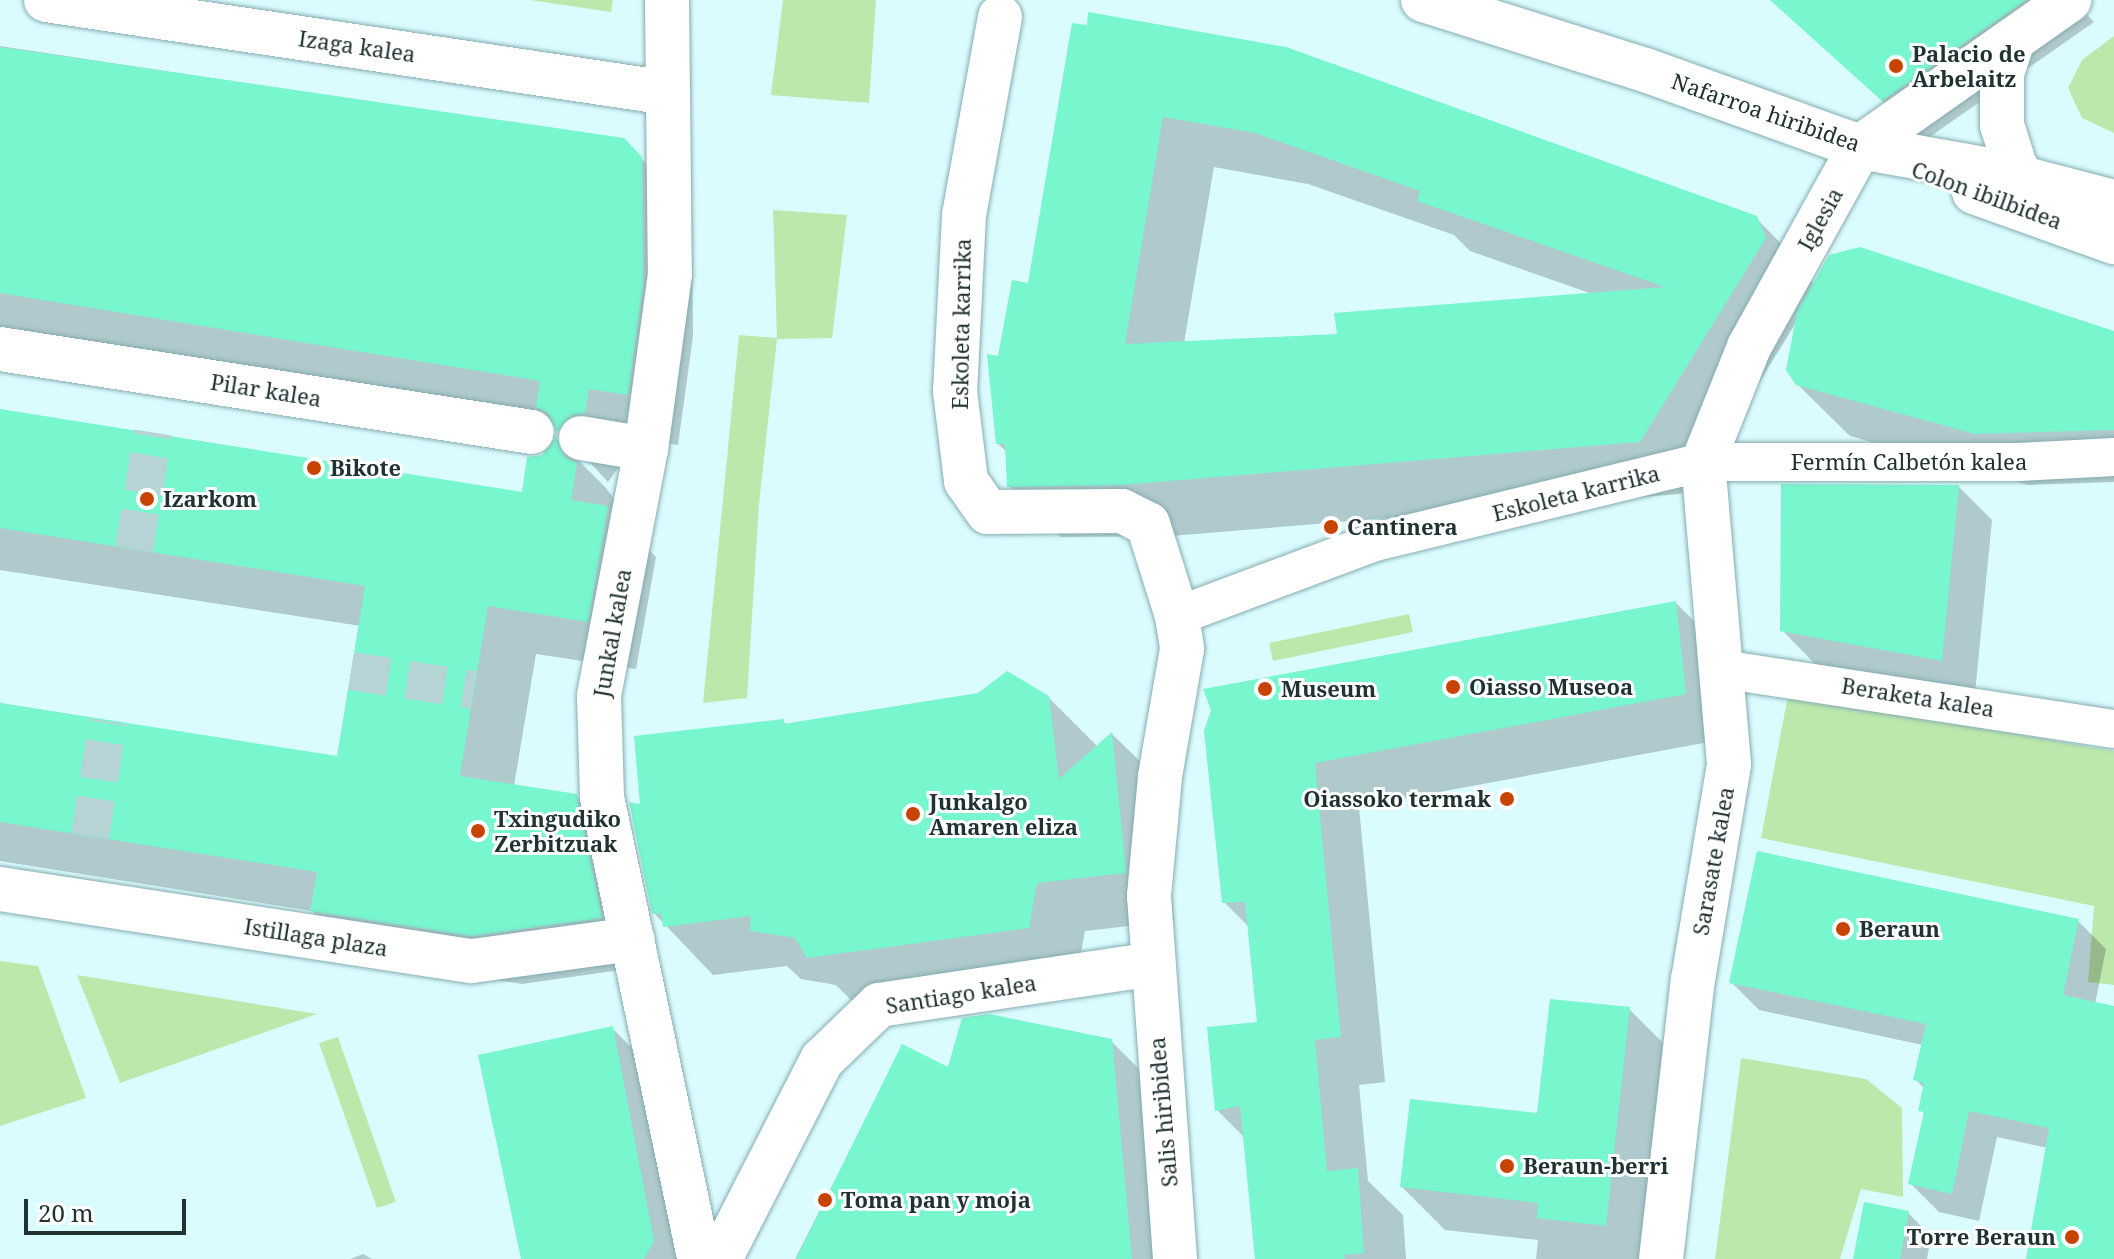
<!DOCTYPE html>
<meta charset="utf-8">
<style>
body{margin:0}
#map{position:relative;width:2114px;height:1259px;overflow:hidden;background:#dbfcff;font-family:"Noto Serif",serif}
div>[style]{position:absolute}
.green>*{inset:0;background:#bce8ac}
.shadow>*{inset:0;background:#0003}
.building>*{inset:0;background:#78f6ce}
.pedestrian-tunnel>*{height:38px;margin-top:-19px;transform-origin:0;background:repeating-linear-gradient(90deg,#b6d4d6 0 38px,transparent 0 57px)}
.roads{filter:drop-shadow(0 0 2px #85acaf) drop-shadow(0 0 2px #85acaf)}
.pedestrian>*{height:38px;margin:-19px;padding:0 19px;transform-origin:19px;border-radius:19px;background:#fff}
.minor>*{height:44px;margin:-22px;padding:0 22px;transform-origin:22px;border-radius:22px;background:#fff}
.secondary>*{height:44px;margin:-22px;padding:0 22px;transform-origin:22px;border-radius:22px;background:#fff}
.dots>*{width:22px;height:22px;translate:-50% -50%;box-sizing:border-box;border:4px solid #fff;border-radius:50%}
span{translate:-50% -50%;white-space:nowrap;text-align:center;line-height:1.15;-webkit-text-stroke:6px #fff;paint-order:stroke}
.street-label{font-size:22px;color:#213233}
.poi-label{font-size:22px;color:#213233;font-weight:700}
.left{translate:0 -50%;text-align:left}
.right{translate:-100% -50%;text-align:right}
.scale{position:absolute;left:24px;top:1199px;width:162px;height:36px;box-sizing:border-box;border:4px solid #213233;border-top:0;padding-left:10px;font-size:24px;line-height:28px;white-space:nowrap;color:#213233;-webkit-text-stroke:6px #fff;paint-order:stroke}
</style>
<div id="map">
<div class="green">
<div style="clip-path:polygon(530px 0,613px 0,611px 12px)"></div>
<div style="clip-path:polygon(783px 0,876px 0,869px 103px,771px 95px)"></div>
<div style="clip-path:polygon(2114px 36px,2114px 133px,2082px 118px,2068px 88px,2082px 60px)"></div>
<div style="clip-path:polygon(773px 210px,847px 215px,832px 338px,777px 339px,759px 504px,747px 698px,703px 703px,739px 335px,777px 338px)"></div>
<div style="clip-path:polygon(1409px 614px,1413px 632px,1273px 661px,1269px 643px)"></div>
<div style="clip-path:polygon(1788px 695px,2114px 751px,2114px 985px,2088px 982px,2094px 906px,1761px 838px)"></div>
<div style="clip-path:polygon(0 961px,38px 966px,86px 1098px,0 1126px)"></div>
<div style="clip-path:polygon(77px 975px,317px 1014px,120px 1083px)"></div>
<div style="clip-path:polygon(338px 1037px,396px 1202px,377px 1208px,319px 1043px)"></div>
<div style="clip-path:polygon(1741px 1058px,1866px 1079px,1902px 1108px,1903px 1197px,1861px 1189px,1840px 1259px,1715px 1259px)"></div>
</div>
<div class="shadow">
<div style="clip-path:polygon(1777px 0,2073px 0,2094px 22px,1924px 141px)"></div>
<div style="clip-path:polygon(evenodd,1074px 25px,1756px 218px,1807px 270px,1814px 286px,2114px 335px,2114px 482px,2028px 485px,1850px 436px,1797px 384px,1797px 321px,1691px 493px,1171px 536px,1061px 537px,1009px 486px,1008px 453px,997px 443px,1000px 358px,1029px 286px,1074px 25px,1214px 167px,1308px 184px,1454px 235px,1470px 251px,1595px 295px,1340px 336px,1184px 343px,1214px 167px)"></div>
<div style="clip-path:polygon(0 46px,623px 140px,692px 210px,693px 336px,678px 445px,639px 439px,608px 482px,555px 425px,0 336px)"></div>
<div style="clip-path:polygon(0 412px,523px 494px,557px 439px,605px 487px,625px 513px,623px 524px,656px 557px,636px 669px,536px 654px,514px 786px,576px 796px,625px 845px,649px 966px,522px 984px,361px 959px,312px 911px,0 861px,0 703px,339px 758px,361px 626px,0 570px)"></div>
<div style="clip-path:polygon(1959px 487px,1992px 520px,1975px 693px,1815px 664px,1782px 630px)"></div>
<div style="clip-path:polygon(1676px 603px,1721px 648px,1730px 738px,1359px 807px,1385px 1082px,1359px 1085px,1368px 1181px,1403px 1215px,1406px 1259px,1257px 1259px,1245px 1138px,1217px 1110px,1259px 1024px,1250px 928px,1224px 902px,1206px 731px)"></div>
<div style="clip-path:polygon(1048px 697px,1098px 747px,1112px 734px,1161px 782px,1174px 921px,1085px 931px,1077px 976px,857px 1006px,836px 985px,801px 979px,787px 966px,713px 975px,654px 913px,642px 806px,783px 721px,787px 725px)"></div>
<div style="clip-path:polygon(2078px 921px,2106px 949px,2095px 1004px,2114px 1008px,2114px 1259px,2028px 1259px,2048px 1148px,1997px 1137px,1979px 1221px,1939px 1212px,1911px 1184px,1925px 1115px,1921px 1110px,1925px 1089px,1916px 1080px,1923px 1045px,1759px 1010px,1731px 982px)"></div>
<div style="clip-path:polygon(1629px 1009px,1673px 1053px,1647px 1259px,1536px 1259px,1538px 1240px,1445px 1230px,1402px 1187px,1539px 1115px)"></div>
<div style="clip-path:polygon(612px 1028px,658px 1074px,694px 1259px,523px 1259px)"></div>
<div style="clip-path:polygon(1111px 1041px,1155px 1085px,1171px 1259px,795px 1259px,903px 1047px,950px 1070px)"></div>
<div style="clip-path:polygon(1908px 1213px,1931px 1236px,1927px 1259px,1855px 1259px)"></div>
<div style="clip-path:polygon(363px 1254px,372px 1259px,350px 1259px)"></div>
</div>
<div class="building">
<div style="clip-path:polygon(1770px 0,2026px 0,1882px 101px)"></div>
<div style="clip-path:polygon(evenodd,1088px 12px,1286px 47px,1757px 216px,1766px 238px,1640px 442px,1121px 485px,1007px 487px,1005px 444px,996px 444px,987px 354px,998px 356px,1012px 280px,1028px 283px,1072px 23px,1087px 25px,1088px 12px,1163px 117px,1255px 133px,1420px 191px,1417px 201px,1665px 287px,1334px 313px,1337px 334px,1125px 344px,1163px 117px)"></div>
<div style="clip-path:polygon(0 47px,624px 138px,642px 157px,643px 284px,628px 395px,589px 389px,585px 413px,572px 415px,557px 433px,548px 413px,536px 407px,540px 381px,0 293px)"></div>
<div style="clip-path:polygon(1860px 247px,2114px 331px,2114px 430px,1975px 434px,1796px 385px,1786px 370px,1797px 312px,1829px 255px)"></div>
<div style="clip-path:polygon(0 409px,522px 492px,527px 457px,542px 455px,556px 436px,565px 457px,577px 463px,571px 500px,608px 506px,588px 622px,488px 606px,460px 776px,577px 794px,602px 918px,472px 936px,310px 911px,317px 872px,0 822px,0 703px,337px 756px,365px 586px,0 528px)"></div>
<div style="clip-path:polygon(1781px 484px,1959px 485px,1942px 661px,1780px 631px)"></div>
<div style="clip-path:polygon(1676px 601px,1686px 694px,1315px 763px,1341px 1037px,1315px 1040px,1327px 1171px,1358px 1168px,1364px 1253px,1344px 1255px,1345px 1259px,1255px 1259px,1240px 1106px,1215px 1111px,1207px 1027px,1257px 1022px,1245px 902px,1222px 903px,1204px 731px,1211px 710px,1203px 689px)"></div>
<div style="clip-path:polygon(1007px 671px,1049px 696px,1059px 779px,1112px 732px,1126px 873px,1037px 883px,1029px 928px,807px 958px,795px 938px,750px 931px,751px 916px,663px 927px,661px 913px,652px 914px,629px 802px,640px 804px,634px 736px,784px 719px,783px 724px,978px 693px)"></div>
<div style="clip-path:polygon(1757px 851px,2079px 919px,2063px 995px,2114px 1006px,2114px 1259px,2026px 1259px,2049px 1128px,1969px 1111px,1952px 1194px,1908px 1184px,1924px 1112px,1918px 1111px,1924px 1083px,1913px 1080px,1926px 1024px,1729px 983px)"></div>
<div style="clip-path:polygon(1550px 999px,1630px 1007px,1606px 1226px,1537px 1218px,1538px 1203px,1400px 1187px,1410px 1099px,1537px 1113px)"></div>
<div style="clip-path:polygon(989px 1014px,1112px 1039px,1132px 1259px,796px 1259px,902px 1044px,948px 1067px,962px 1018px)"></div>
<div style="clip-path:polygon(613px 1026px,654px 1241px,644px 1259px,521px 1259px,478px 1055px)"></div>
<div style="clip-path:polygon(1864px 1202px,1909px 1211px,1900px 1259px,1853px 1259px)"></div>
</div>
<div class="pedestrian-tunnel">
<div style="left:134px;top:549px;width:118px;rotate:-80.7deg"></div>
<div style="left:351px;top:671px;width:124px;rotate:8.8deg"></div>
<div style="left:90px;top:836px;width:116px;rotate:-81.1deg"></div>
</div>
<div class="roads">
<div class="pedestrian">
<div style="left:1177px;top:616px;width:211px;rotate:-20.5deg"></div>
<div style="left:1375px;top:542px;width:338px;rotate:-13.7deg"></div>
<div style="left:1703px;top:462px;width:316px"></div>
<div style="left:2019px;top:462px;width:95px;rotate:-3deg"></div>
<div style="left:1721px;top:669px;width:398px;rotate:8.7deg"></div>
</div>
<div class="minor">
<div style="left:46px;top:0;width:629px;rotate:8.5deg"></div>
<div style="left:667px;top:0;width:274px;rotate:89.4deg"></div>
<div style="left:670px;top:274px;width:177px;rotate:97.8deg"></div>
<div style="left:646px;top:449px;width:251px;rotate:100.8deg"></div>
<div style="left:599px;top:696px;width:101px;rotate:88.3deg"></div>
<div style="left:602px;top:797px;width:472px;rotate:78.1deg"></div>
<div style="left:1000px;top:17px;width:201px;rotate:100.3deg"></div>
<div style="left:964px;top:215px;width:176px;rotate:92.9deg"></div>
<div style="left:955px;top:391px;width:91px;rotate:83deg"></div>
<div style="left:966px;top:481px;width:38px;rotate:55deg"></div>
<div style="left:988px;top:512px;width:134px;rotate:-0.4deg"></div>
<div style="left:1122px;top:511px;width:29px;rotate:27deg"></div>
<div style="left:1148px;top:524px;width:96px;rotate:72.5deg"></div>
<div style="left:1177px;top:616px;width:33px;rotate:81deg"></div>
<div style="left:1182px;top:649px;width:130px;rotate:99.8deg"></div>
<div style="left:1160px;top:777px;width:120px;rotate:95.3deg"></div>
<div style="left:1149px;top:896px;width:364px;rotate:85.9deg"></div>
<div style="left:2013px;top:40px;width:35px;rotate:108deg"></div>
<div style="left:2002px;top:73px;width:52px;rotate:90deg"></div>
<div style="left:2002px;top:125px;width:43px;rotate:72.4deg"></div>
<div style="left:2015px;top:166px;width:42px;rotate:55.6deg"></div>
<div style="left:0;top:349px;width:538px;rotate:8.87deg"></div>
<div style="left:581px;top:438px;width:66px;rotate:9.6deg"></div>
<div style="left:0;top:889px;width:477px;rotate:8.7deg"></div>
<div style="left:472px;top:961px;width:162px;rotate:-7.8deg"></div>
<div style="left:720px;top:1259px;width:224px;rotate:-62.9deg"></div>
<div style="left:822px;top:1060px;width:79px;rotate:-44deg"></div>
<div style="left:879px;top:1005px;width:276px;rotate:-8.5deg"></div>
<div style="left:1661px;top:1259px;width:281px;rotate:-83.5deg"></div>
<div style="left:1693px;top:980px;width:219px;rotate:-80.5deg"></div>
<div style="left:1729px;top:764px;width:303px;rotate:-94.9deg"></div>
<div style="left:1703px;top:462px;width:124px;rotate:-68.2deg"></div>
<div style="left:1749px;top:347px;width:229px;rotate:-61deg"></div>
<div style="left:1860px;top:147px;width:256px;rotate:-35.1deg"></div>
</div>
<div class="secondary">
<div style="left:1423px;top:0;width:233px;rotate:17.5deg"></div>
<div style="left:1645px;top:70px;width:228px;rotate:19.7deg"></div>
<div style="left:1860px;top:147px;width:137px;rotate:10.1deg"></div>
<div style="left:1995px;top:171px;width:123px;rotate:14.6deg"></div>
<div style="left:1974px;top:192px;width:149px;rotate:19.7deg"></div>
</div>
</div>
<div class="dots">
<div style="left:1896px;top:66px;background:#c84200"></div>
<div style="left:314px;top:468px;background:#c84200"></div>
<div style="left:147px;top:499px;background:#c84200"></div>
<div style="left:1331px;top:527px;background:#c84200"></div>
<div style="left:1453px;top:687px;background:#c84200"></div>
<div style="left:1265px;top:689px;background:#c84200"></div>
<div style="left:1507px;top:799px;background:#c84200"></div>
<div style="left:913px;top:814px;background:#c84200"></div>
<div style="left:478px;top:831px;background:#c84200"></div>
<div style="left:1843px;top:929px;background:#c84200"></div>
<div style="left:1507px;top:1166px;background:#c84200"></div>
<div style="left:825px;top:1200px;background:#c84200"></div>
<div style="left:2072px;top:1237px;background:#c84200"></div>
</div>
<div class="street-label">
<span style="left:357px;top:46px;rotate:8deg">Izaga kalea</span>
<span style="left:1766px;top:112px;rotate:19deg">Nafarroa hiribidea</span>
<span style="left:1987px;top:195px;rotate:20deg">Colon ibilbidea</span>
<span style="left:1820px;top:219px;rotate:-61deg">Iglesia</span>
<span style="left:961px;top:324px;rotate:-89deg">Eskoleta karrika</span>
<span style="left:266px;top:390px;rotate:9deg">Pilar kalea</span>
<span style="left:1909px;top:462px">Fermín Calbetón kalea</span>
<span style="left:1576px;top:493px;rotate:-14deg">Eskoleta karrika</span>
<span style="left:612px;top:633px;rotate:-80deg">Junkal kalea</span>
<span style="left:1918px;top:697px;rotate:9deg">Beraketa kalea</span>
<span style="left:1713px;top:861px;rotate:-80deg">Sarasate kalea</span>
<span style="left:316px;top:937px;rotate:9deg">Istillaga plaza</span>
<span style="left:961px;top:994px;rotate:-9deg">Santiago kalea</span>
<span style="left:1163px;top:1112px;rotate:-95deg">Salis hiribidea</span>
</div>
<div class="poi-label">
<span class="left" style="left:1912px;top:66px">Palacio de<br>Arbelaitz</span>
<span class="left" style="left:330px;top:468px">Bikote</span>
<span class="left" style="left:163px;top:499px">Izarkom</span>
<span class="left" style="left:1347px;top:527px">Cantinera</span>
<span class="left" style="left:1469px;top:687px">Oiasso Museoa</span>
<span class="left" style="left:1281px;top:689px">Museum</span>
<span class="right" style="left:1491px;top:799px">Oiassoko termak</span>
<span class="left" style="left:929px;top:814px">Junkalgo<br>Amaren eliza</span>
<span class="left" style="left:494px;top:831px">Txingudiko<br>Zerbitzuak</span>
<span class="left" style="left:1859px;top:929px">Beraun</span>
<span class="left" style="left:1523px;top:1166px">Beraun-berri</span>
<span class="left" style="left:841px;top:1200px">Toma pan y moja</span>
<span class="right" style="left:2056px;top:1237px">Torre Beraun</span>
</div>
<div class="scale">20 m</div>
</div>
